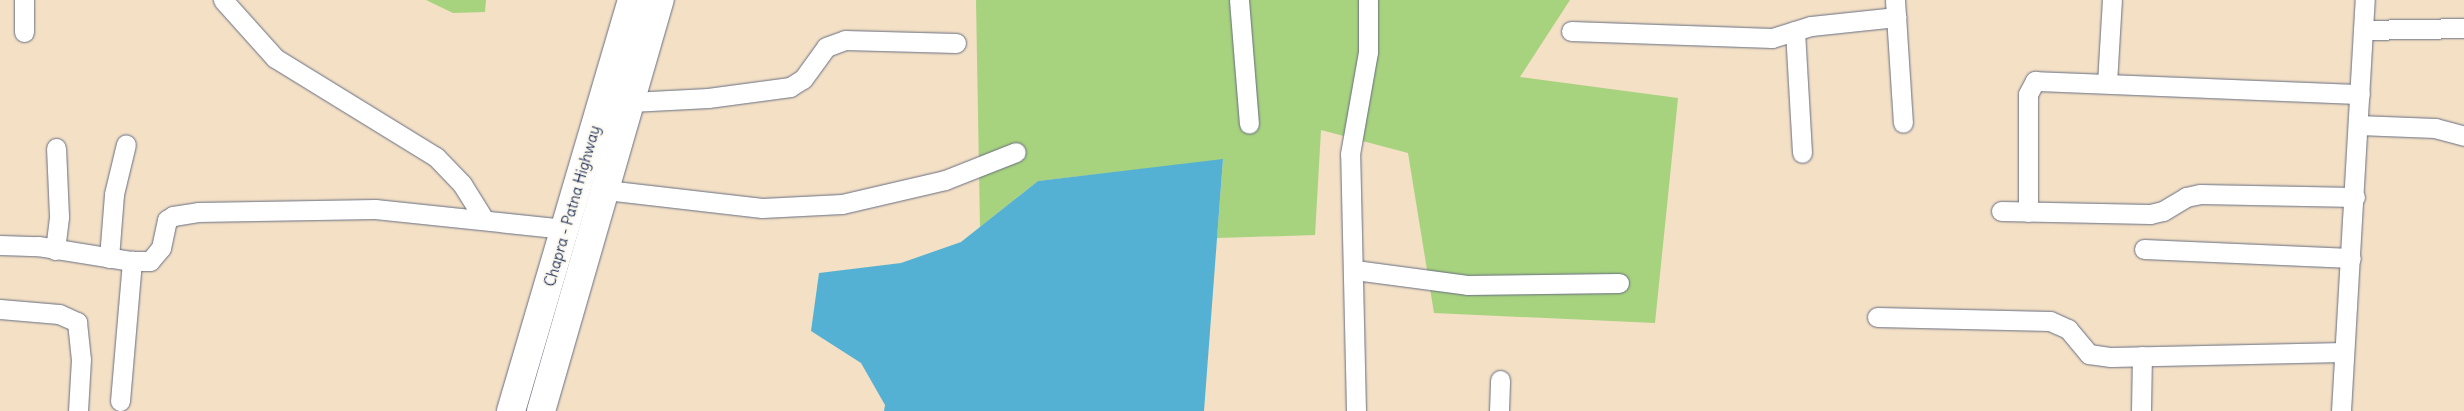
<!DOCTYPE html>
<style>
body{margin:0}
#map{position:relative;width:2464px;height:411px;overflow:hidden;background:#f3e0c5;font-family:Delius,sans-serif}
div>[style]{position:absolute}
.green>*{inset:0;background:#a7d27e}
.water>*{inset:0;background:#55b1d3}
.roads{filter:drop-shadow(0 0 1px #676d82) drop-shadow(0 0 1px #676d82)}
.street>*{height:19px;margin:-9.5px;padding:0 9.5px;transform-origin:9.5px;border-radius:9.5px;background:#fff}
.highway>*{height:28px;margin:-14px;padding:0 14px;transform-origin:14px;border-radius:14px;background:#fff}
span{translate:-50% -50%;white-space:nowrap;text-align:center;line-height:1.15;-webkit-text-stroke:4px #fbf7ec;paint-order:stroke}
.street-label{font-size:15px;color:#1b2f5e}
</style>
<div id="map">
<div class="green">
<div style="clip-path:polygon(426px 0,486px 0,485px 12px,453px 13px)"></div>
<div style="clip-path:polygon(976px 0,1570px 0,1520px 77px,1678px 98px,1655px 323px,1434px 313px,1408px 153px,1321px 130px,1315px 235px,1217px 238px,1223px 160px,1038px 181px,980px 227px)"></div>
</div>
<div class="water">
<div style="clip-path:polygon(1223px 159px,1204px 411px,884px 411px,885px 405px,861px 363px,811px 331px,819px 273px,901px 263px,961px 242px,1038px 181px)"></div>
</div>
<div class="roads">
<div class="street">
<div style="left:223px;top:0;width:78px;rotate:48.1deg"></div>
<div style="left:275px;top:58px;width:189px;rotate:31.6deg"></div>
<div style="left:436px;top:157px;width:37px;rotate:46deg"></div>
<div style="left:462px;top:184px;width:40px;rotate:58deg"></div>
<div style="left:1239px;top:0;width:124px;rotate:85.4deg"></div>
<div style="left:1895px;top:0;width:123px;rotate:86.3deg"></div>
<div style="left:2363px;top:30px;width:101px;rotate:-1.1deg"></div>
<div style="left:1571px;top:31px;width:201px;rotate:2deg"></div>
<div style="left:1772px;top:38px;width:41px;rotate:-17.1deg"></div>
<div style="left:1811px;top:26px;width:86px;rotate:-6deg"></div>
<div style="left:1795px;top:31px;width:122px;rotate:86.7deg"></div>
<div style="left:24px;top:32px;width:32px;rotate:-90deg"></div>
<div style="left:2107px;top:83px;width:83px;rotate:-86.6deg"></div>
<div style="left:631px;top:102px;width:77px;rotate:-3deg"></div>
<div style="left:708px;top:98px;width:83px;rotate:-7.6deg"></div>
<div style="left:790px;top:87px;width:15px;rotate:-32deg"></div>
<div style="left:803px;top:79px;width:39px;rotate:-54deg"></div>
<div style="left:826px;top:47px;width:20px;rotate:-20deg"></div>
<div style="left:845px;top:40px;width:111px;rotate:1.5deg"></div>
<div style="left:2358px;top:125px;width:77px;rotate:2.2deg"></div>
<div style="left:2435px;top:128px;width:30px;rotate:15deg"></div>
<div style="left:606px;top:190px;width:157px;rotate:6.6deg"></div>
<div style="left:762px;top:208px;width:80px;rotate:-2.9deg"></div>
<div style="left:842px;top:204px;width:106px;rotate:-13.1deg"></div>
<div style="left:945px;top:180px;width:76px;rotate:-21.5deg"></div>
<div style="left:2001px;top:211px;width:149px;rotate:1.2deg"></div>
<div style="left:2150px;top:214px;width:13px;rotate:-13deg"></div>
<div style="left:2163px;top:211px;width:27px;rotate:-31deg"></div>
<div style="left:2186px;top:197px;width:14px;rotate:-12deg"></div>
<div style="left:2200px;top:194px;width:155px;rotate:1.1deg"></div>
<div style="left:2028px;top:212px;width:118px;rotate:-90deg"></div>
<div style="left:2028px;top:94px;width:15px;rotate:-62deg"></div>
<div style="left:2035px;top:81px;width:325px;rotate:2.3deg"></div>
<div style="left:0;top:245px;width:38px;rotate:2deg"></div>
<div style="left:38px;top:246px;width:95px;rotate:9.1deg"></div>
<div style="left:132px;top:261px;width:18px"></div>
<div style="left:150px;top:261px;width:17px;rotate:-50deg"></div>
<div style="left:161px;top:248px;width:29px;rotate:-78deg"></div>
<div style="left:167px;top:220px;width:7px;rotate:-34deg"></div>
<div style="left:173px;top:216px;width:25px;rotate:-9deg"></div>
<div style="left:198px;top:212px;width:177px;rotate:-1deg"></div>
<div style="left:375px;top:209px;width:191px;rotate:6deg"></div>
<div style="left:2144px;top:249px;width:207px;rotate:2.5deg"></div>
<div style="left:55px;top:250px;width:34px;rotate:-83deg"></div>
<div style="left:59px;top:216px;width:68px;rotate:-92.5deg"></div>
<div style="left:109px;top:258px;width:64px;rotate:-85.5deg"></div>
<div style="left:114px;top:194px;width:51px;rotate:-76.5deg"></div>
<div style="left:1355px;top:270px;width:113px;rotate:7.6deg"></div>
<div style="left:1467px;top:285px;width:152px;rotate:-0.8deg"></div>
<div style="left:0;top:309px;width:59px;rotate:4.8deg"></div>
<div style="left:59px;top:314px;width:20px;rotate:24deg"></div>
<div style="left:77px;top:322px;width:37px;rotate:84deg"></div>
<div style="left:81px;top:359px;width:52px;rotate:93.3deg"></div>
<div style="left:1877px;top:317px;width:173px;rotate:1.3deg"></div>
<div style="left:2050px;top:321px;width:20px;rotate:24deg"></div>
<div style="left:2068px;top:329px;width:33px;rotate:50deg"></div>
<div style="left:2089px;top:354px;width:22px;rotate:8deg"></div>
<div style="left:2111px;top:357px;width:233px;rotate:-1.2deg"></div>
<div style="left:120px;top:401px;width:141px;rotate:-85.1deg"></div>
<div style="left:1356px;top:411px;width:257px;rotate:-91.3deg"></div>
<div style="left:1350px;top:154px;width:104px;rotate:-80deg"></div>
<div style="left:1368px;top:52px;width:52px;rotate:-90deg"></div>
<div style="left:1499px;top:411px;width:31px;rotate:-88deg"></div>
<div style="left:2141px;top:411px;width:55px;rotate:-89deg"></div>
<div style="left:2341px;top:411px;width:412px;rotate:-86.7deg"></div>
</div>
<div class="highway">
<div style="left:511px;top:411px;width:428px;rotate:-73.6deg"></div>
<div style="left:541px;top:411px;width:428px;rotate:-73.9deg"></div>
</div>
</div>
<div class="street-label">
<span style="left:572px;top:206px;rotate:-74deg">Chapra - Patna Highway</span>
</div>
</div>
